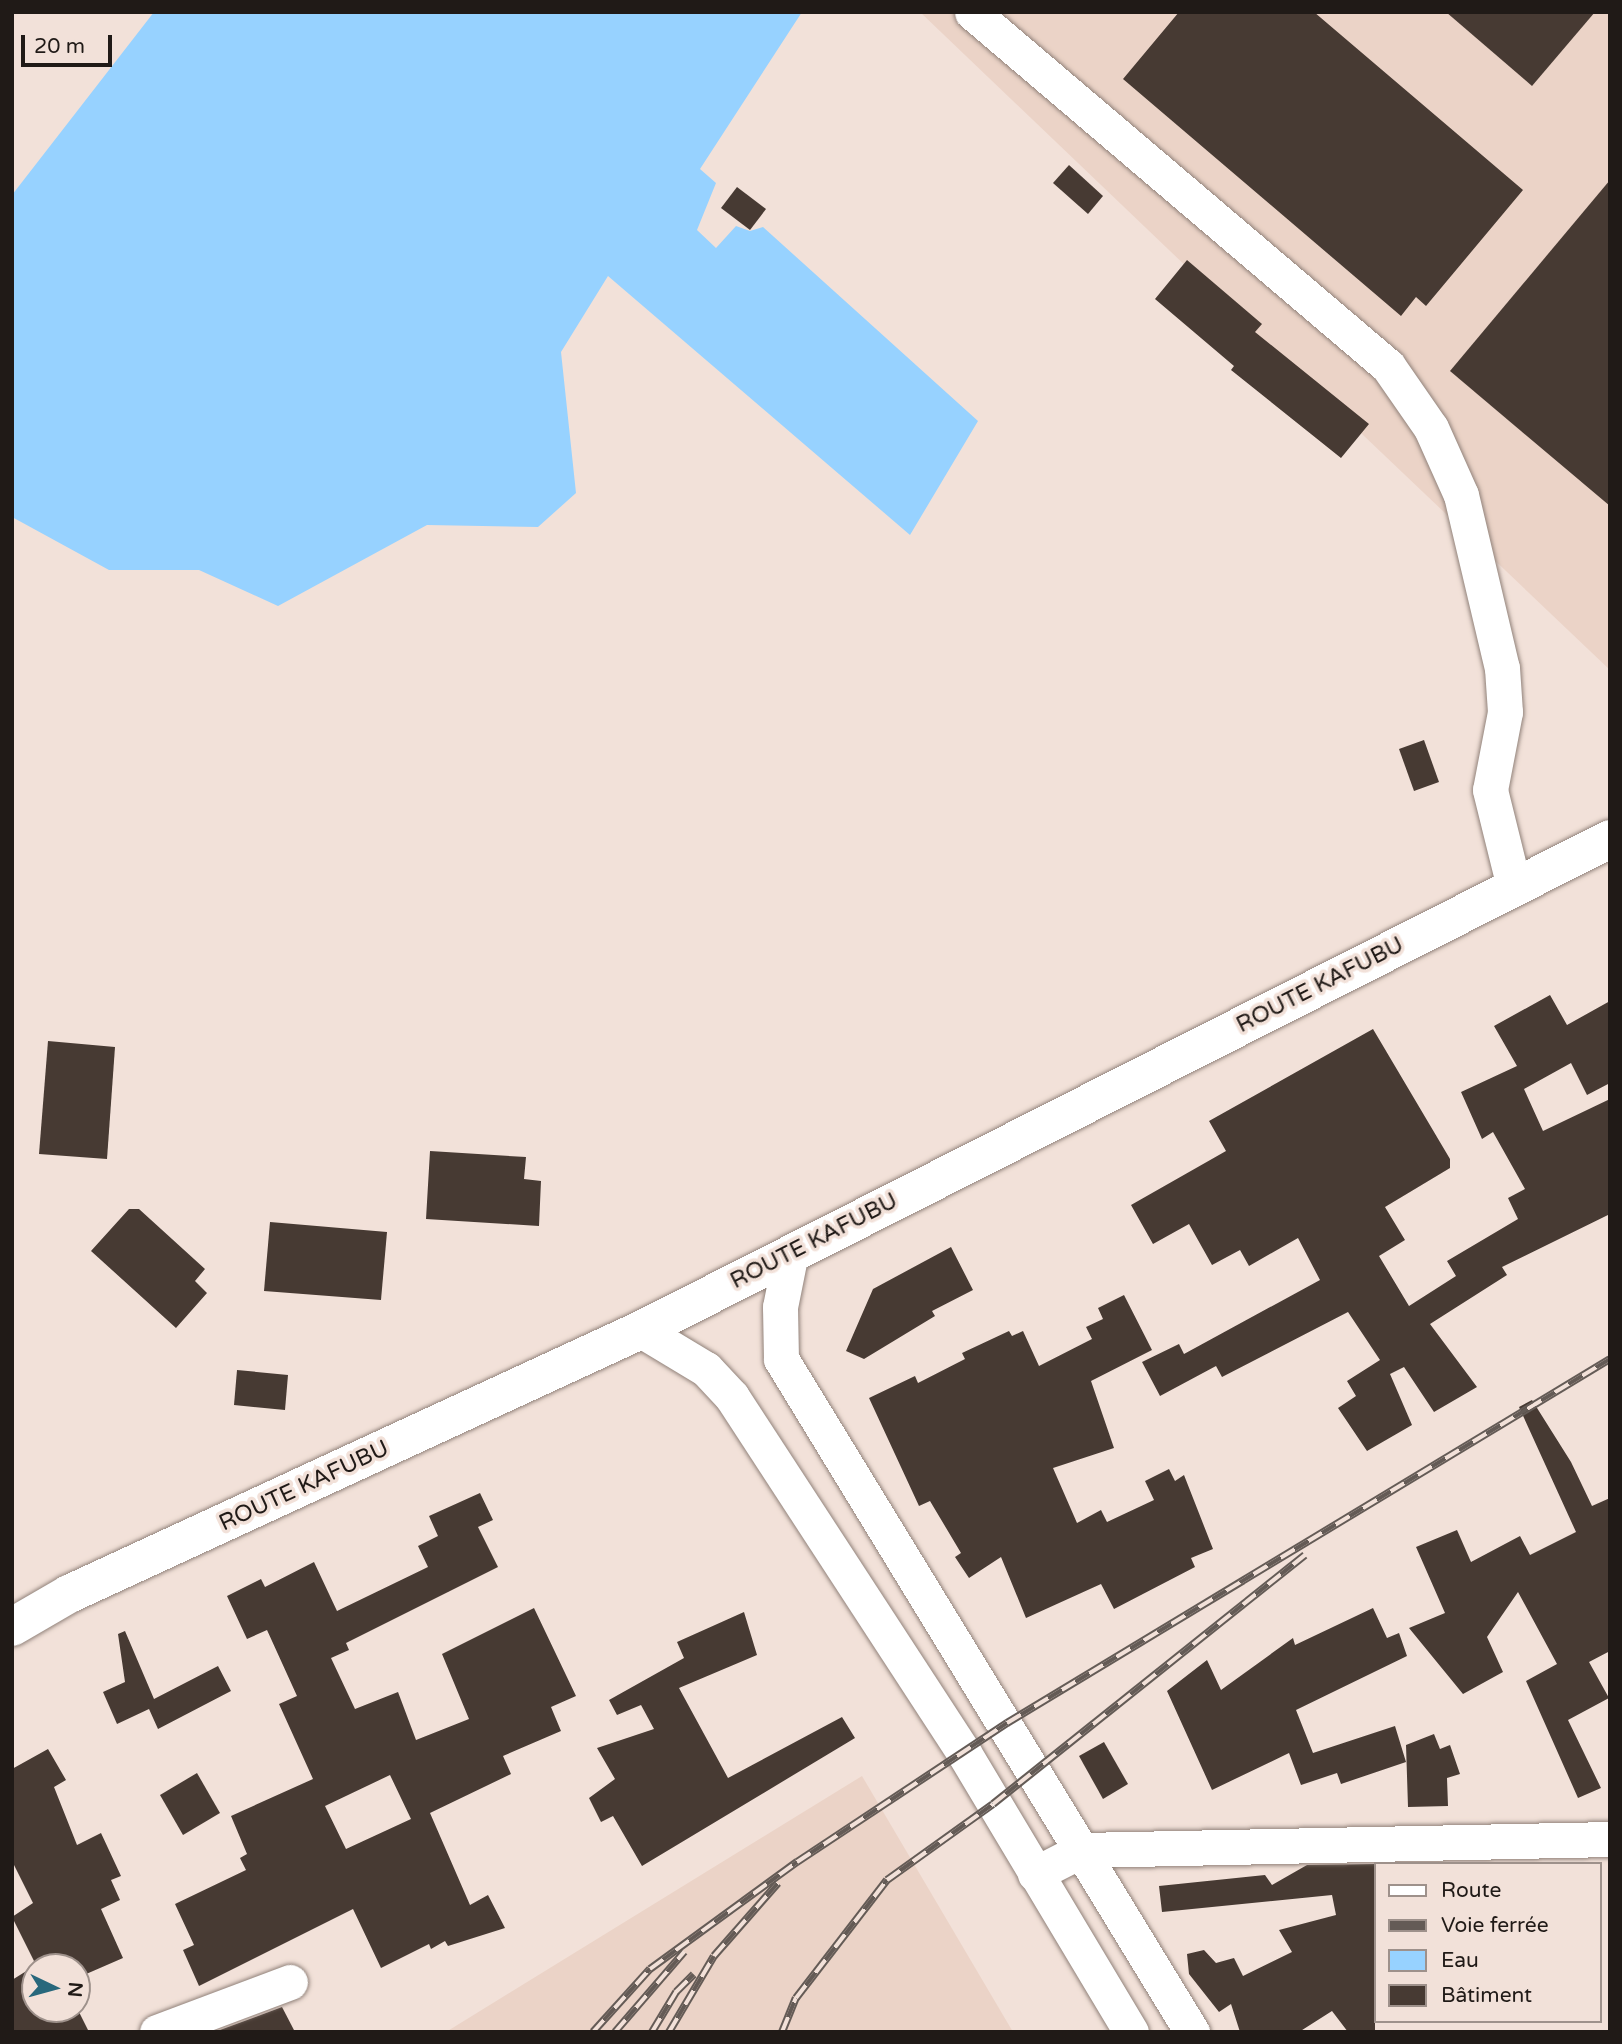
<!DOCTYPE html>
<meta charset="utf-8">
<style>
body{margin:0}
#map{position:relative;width:1622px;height:2044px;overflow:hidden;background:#f2e1d9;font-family:"Varela Round",sans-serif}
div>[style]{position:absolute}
.built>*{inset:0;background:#ebd3c7}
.water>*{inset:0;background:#97d2ff}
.building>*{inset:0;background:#473a33}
.roads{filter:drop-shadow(0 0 2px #91827a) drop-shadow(0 0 2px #91827a)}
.minor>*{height:35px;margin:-17.5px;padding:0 17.5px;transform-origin:17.5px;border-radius:17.5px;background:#fff}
.major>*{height:38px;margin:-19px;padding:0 19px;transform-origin:19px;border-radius:19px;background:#fff}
.rail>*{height:8px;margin-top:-4px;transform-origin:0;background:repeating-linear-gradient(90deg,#f2e1d9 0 16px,#645b56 0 32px);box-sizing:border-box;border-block:2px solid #645b56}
span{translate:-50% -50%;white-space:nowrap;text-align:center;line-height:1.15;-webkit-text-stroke:7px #f2e1d9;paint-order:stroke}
.street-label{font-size:23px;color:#201a17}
.frame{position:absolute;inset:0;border:14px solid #201a17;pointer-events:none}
.legend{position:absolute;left:1374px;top:1862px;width:228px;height:161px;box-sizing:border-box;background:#f2e1d9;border:2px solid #9e918b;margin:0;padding:9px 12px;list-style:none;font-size:21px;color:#201a17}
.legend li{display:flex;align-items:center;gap:14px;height:35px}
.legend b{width:35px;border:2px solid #9e918b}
.north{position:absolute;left:21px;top:1953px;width:70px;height:70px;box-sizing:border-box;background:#f2e1d9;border:2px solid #9e918b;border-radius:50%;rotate:95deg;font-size:19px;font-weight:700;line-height:28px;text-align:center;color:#201a17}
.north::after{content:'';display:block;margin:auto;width:24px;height:32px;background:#28687c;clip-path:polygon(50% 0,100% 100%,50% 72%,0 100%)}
.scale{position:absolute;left:21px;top:35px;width:91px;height:32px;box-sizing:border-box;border:4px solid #201a17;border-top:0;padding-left:9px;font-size:21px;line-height:24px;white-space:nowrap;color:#201a17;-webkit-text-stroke:5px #f2e1d9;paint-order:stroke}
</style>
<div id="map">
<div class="built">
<div style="clip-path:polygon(920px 12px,1610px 12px,1610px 670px,1259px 336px)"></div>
<div style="clip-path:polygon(862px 1776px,1013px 2032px,446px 2032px)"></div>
</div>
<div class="water">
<div style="clip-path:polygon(154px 12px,802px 12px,700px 169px,716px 183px,697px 230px,716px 248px,736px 226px,750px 231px,763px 227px,978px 421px,910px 535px,608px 276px,561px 352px,576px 493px,538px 527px,427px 525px,278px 606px,199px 570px,109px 570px,12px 517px,12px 195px)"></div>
</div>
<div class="building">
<div style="clip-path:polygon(1179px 12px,1314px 12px,1523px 190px,1426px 306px,1416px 297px,1401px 316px,1123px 79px)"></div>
<div style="clip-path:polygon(1446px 12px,1595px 12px,1532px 86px)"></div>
<div style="clip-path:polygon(1069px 165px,1103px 196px,1088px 214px,1053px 183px)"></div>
<div style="clip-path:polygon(1610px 180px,1610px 506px,1450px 371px)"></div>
<div style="clip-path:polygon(737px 187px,766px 209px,750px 230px,721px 208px)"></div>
<div style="clip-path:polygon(1187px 260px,1262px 324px,1255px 332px,1369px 424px,1341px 458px,1231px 370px,1234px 366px,1155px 299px)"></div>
<div style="clip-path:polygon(1424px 740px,1439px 782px,1414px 791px,1399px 749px)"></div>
<div style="clip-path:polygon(1550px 995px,1567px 1025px,1610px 1001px,1610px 1083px,1587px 1095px,1571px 1063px,1524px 1089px,1543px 1131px,1610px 1099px,1610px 1214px,1502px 1267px,1507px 1275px,1430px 1324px,1477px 1387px,1434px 1412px,1404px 1367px,1390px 1374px,1412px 1425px,1367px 1451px,1338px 1408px,1356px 1396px,1347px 1381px,1380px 1360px,1348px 1312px,1222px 1377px,1216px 1366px,1160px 1396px,1142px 1362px,1179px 1344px,1184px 1354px,1320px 1280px,1298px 1238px,1249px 1266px,1240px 1250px,1212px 1265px,1189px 1224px,1153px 1244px,1131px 1205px,1226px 1151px,1209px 1121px,1373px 1029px,1450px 1159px,1450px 1168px,1385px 1207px,1405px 1240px,1379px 1256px,1409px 1306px,1456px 1276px,1447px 1261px,1518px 1219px,1508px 1198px,1525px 1189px,1493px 1132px,1482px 1139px,1461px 1092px,1517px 1066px,1494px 1026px)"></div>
<div style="clip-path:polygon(48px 1041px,115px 1047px,107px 1159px,39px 1154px)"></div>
<div style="clip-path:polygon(430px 1151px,526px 1157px,524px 1179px,541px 1181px,539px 1226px,426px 1219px)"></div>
<div style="clip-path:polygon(129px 1209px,139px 1209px,205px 1269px,195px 1281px,207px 1293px,176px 1328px,91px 1251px)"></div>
<div style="clip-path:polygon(270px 1222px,387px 1232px,381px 1300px,264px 1291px)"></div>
<div style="clip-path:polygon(951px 1247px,973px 1290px,932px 1311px,935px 1316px,864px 1359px,846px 1351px,873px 1289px)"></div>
<div style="clip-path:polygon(1124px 1295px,1152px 1350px,1091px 1381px,1114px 1448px,1053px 1468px,1077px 1523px,1101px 1510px,1107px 1522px,1154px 1500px,1145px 1481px,1169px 1469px,1175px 1481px,1184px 1475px,1213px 1549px,1191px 1558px,1195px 1567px,1114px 1609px,1101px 1584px,1026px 1618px,1001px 1557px,969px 1578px,955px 1557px,961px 1553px,930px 1501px,919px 1506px,869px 1398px,915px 1376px,918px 1383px,965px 1359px,962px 1353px,1009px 1331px,1012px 1336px,1023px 1331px,1039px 1366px,1092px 1339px,1086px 1327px,1103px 1319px,1098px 1308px)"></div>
<div style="clip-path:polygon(237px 1370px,288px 1375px,285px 1410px,234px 1405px)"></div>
<div style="clip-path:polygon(1532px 1400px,1571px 1462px,1592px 1506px,1610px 1498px,1610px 1651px,1589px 1662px,1609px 1698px,1568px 1720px,1601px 1788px,1578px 1798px,1526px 1681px,1557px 1664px,1518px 1592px,1487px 1637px,1503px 1672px,1463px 1694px,1409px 1628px,1445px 1613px,1416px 1547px,1457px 1530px,1471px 1562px,1520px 1536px,1530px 1555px,1576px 1532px,1519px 1407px)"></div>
<div style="clip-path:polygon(evenodd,480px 1493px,493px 1520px,478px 1527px,498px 1567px,346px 1643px,349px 1650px,331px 1658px,355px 1709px,398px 1692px,416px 1740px,469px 1719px,442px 1654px,534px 1608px,576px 1696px,551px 1707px,561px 1731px,503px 1756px,511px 1774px,430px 1813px,470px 1905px,488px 1895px,505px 1928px,448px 1946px,445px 1941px,431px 1949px,429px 1944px,381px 1968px,353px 1909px,199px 1986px,183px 1950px,194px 1945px,175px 1904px,246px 1870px,240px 1858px,247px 1854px,231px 1816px,313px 1779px,279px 1704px,297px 1696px,267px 1630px,247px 1639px,227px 1596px,261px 1579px,265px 1587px,314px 1562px,337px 1611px,428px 1567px,418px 1546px,438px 1536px,429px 1516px,480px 1493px,390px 1775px,411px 1819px,346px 1849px,325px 1806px,390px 1775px)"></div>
<div style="clip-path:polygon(1373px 1608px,1387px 1638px,1399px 1633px,1407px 1656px,1296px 1710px,1313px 1753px,1395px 1726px,1406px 1762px,1341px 1784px,1337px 1773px,1301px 1785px,1289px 1753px,1212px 1790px,1167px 1691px,1207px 1660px,1221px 1690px,1293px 1638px,1295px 1645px)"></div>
<div style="clip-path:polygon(744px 1612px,757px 1655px,679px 1688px,728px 1778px,842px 1717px,855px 1738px,642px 1866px,613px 1816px,601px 1822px,589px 1798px,615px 1779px,597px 1748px,654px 1729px,641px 1705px,617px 1715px,609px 1700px,684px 1658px,677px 1642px)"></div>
<div style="clip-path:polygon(125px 1631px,154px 1699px,218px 1666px,231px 1691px,158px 1729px,149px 1709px,117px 1724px,103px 1692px,125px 1682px,118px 1634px)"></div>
<div style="clip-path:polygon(1434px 1734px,1440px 1749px,1450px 1745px,1460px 1774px,1447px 1778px,1448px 1806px,1408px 1807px,1406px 1745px)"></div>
<div style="clip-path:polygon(1104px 1742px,1128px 1784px,1103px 1799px,1079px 1756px)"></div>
<div style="clip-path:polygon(48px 1749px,66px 1780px,54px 1787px,77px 1845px,101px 1833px,121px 1876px,111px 1880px,120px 1900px,101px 1909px,123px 1958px,77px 1978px,77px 1967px,35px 1967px,35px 2009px,77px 2008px,89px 2032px,12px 2032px,12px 1980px,36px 1965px,12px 1917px,33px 1903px,12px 1861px,12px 1769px)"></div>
<div style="clip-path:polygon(197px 1773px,220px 1813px,183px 1835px,160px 1795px)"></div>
<div style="clip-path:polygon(1375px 1864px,1375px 2032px,1348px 2032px,1332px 2011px,1299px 2032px,1240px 2032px,1231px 2004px,1219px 2012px,1189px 1974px,1187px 1954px,1204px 1950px,1216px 1963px,1234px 1958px,1243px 1976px,1292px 1952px,1279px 1930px,1336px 1915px,1332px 1895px,1162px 1912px,1159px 1886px,1265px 1875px,1272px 1885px,1307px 1865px)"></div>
<div style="clip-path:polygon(282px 2007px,295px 2032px,220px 2030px)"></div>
</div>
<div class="roads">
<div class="minor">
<div style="left:972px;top:12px;width:546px;rotate:40.4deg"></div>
<div style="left:1388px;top:366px;width:75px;rotate:55.3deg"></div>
<div style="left:1431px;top:428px;width:73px;rotate:65.9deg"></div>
<div style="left:1461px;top:495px;width:178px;rotate:76.7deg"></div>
<div style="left:1502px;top:668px;width:44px;rotate:86.1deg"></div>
<div style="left:1505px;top:712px;width:79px;rotate:100.9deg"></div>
<div style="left:1490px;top:790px;width:100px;rotate:76.1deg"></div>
<div style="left:791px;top:1252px;width:56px;rotate:101.3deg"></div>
<div style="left:780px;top:1307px;width:52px;rotate:88.9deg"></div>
<div style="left:781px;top:1359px;width:789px;rotate:58.59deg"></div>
<div style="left:641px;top:1330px;width:76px;rotate:31deg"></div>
<div style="left:706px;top:1369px;width:38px;rotate:47deg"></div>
<div style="left:732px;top:1397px;width:425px;rotate:56.9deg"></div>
<div style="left:964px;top:1753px;width:325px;rotate:59.1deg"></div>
<div style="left:1035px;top:1874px;width:53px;rotate:-27.1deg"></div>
<div style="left:1082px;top:1850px;width:528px;rotate:-1.19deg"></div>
<div style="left:157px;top:2032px;width:142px;rotate:-20.6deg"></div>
</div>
<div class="major">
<div style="left:12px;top:1627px;width:66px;rotate:-30.1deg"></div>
<div style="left:69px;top:1594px;width:630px;rotate:-24.78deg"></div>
<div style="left:641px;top:1330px;width:1086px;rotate:-26.87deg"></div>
</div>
</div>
<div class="rail">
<div style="left:593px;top:2032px;width:85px;rotate:-47.9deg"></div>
<div style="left:650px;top:1969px;width:182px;rotate:-36.1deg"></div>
<div style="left:797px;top:1862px;width:252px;rotate:-33.5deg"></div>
<div style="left:1007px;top:1723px;width:704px;rotate:-31.12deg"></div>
<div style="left:615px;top:2032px;width:106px;rotate:-49.2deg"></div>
<div style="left:652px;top:2032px;width:47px;rotate:-59deg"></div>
<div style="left:676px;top:1992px;width:25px;rotate:-45deg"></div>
<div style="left:669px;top:2032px;width:88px;rotate:-59.4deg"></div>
<div style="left:714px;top:1956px;width:97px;rotate:-48.8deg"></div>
<div style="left:782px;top:2032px;width:37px;rotate:-68deg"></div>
<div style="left:796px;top:1998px;width:149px;rotate:-52.4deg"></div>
<div style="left:887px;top:1880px;width:130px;rotate:-35.6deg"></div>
<div style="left:993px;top:1804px;width:399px;rotate:-38.6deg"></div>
</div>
<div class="street-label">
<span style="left:1320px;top:985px;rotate:-27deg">ROUTE KAFUBU</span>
<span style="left:814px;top:1241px;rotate:-27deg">ROUTE KAFUBU</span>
<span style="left:304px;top:1486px;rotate:-25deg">ROUTE KAFUBU</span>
</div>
<div class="frame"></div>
<ul class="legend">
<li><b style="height:9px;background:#fff"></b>Route</li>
<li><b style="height:9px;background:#645b56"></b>Voie ferrée</li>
<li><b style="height:19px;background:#97d2ff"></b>Eau</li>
<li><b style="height:19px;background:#473a33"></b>Bâtiment</li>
</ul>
<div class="north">N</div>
<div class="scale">20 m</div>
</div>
